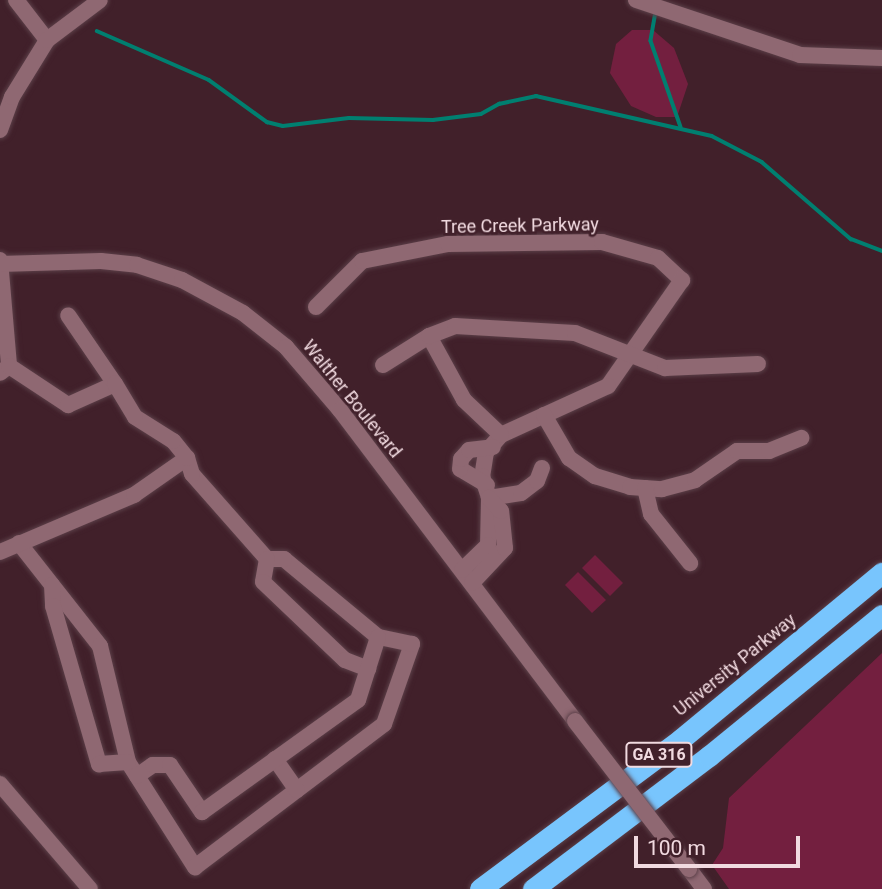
<!DOCTYPE html>
<style>
body{margin:0}
#map{position:relative;width:882px;height:889px;overflow:hidden;background:#41202a;font-family:Roboto,sans-serif}
div>[style]{position:absolute}
.green>*{inset:0;background:#731f3f}
.stream>*{height:3.5px;margin:-1.75px;padding:0 1.75px;transform-origin:1.75px;border-radius:1.75px;background:#007f70}
.roads{filter:drop-shadow(0 0 2px #5b3f48) drop-shadow(0 0 2px #5b3f48)}
.minor>*{height:16px;margin:-8px;padding:0 8px;transform-origin:8px;border-radius:8px;background:#8f6872}
.highway>*{height:21px;margin:-10.5px;padding:0 10.5px;transform-origin:10.5px;border-radius:10.5px;background:#78c5fd}
.bridges{filter:drop-shadow(0 0 2px #5b3f48) drop-shadow(0 0 2px #5b3f48)}
.minor-bridge>*{height:16px;margin:-8px;padding:0 8px;transform-origin:8px;border-radius:8px;background:#8f6872}
span{translate:-50% -50%;white-space:nowrap;text-align:center;line-height:1.15;-webkit-text-stroke:5px #41202a;paint-order:stroke}
.shield-label span{padding:2px 5px;background:#41202a;border:2px solid;border-radius:5px;-webkit-text-stroke-width:0}
.shield-label{font-size:16px;color:#f1dae0;font-weight:700}
.street-label{font-size:18px;color:#f1dae0}
.scale{position:absolute;left:634px;top:836px;width:166px;height:32px;box-sizing:border-box;border:4px solid #f1dae0;border-top:0;padding-left:9px;font-size:21px;line-height:24px;white-space:nowrap;color:#f1dae0;-webkit-text-stroke:5px #41202a;paint-order:stroke}
</style>
<div id="map">
<div class="green">
<div style="clip-path:polygon(632px 30px,653px 30px,674px 48px,688px 84px,677px 117px,656px 117px,631px 106px,610px 73px,616px 44px)"></div>
<div style="clip-path:polygon(595px 555px,623px 583px,610px 596px,582px 568px)"></div>
<div style="clip-path:polygon(578px 572px,606px 600px,592px 613px,565px 585px)"></div>
<div style="clip-path:polygon(882px 653px,882px 889px,729px 889px,712px 865px,723px 848px,729px 798px)"></div>
</div>
<div class="stream">
<div style="left:656px;top:12px;width:29px;rotate:100deg"></div>
<div style="left:651px;top:41px;width:91px;rotate:70.8deg"></div>
<div style="left:97px;top:31px;width:122px;rotate:23.6deg"></div>
<div style="left:209px;top:80px;width:72px;rotate:35.9deg"></div>
<div style="left:267px;top:122px;width:16px;rotate:14deg"></div>
<div style="left:283px;top:126px;width:66px;rotate:-6.9deg"></div>
<div style="left:349px;top:118px;width:84px;rotate:1.4deg"></div>
<div style="left:433px;top:120px;width:48px;rotate:-7.1deg"></div>
<div style="left:481px;top:114px;width:21px;rotate:-29deg"></div>
<div style="left:499px;top:104px;width:38px;rotate:-12deg"></div>
<div style="left:536px;top:96px;width:180px;rotate:12.8deg"></div>
<div style="left:712px;top:136px;width:56px;rotate:27.5deg"></div>
<div style="left:762px;top:162px;width:118px;rotate:40.9deg"></div>
<div style="left:851px;top:239px;width:33px;rotate:21deg"></div>
</div>
<div class="roads">
<div class="minor">
<div style="left:16px;top:0;width:51px;rotate:52.2deg"></div>
<div style="left:636px;top:0;width:173px;rotate:18.5deg"></div>
<div style="left:800px;top:55px;width:82px;rotate:2.1deg"></div>
<div style="left:0;top:130px;width:35px;rotate:-70deg"></div>
<div style="left:12px;top:97px;width:67px;rotate:-58.4deg"></div>
<div style="left:47px;top:40px;width:66px;rotate:-37deg"></div>
<div style="left:0;top:260px;width:106px;rotate:85.1deg"></div>
<div style="left:9px;top:366px;width:11px;rotate:142deg"></div>
<div style="left:0;top:264px;width:101px;rotate:-1.7deg"></div>
<div style="left:101px;top:261px;width:36px;rotate:6deg"></div>
<div style="left:137px;top:265px;width:47px;rotate:18.4deg"></div>
<div style="left:182px;top:280px;width:69px;rotate:28.4deg"></div>
<div style="left:243px;top:313px;width:55px;rotate:38.3deg"></div>
<div style="left:286px;top:347px;width:83px;rotate:49.4deg"></div>
<div style="left:340px;top:410px;width:390px;rotate:52.9deg"></div>
<div style="left:316px;top:307px;width:65px;rotate:-45deg"></div>
<div style="left:362px;top:261px;width:88px;rotate:-11.2deg"></div>
<div style="left:448px;top:244px;width:154px;rotate:-0.7deg"></div>
<div style="left:602px;top:242px;width:58px;rotate:15.9deg"></div>
<div style="left:658px;top:258px;width:33px;rotate:43deg"></div>
<div style="left:682px;top:280px;width:129px;rotate:124.9deg"></div>
<div style="left:608px;top:386px;width:118px;rotate:155.4deg"></div>
<div style="left:501px;top:435px;width:23px;rotate:131deg"></div>
<div style="left:486px;top:452px;width:24px;rotate:99deg"></div>
<div style="left:482px;top:476px;width:23px;rotate:72deg"></div>
<div style="left:489px;top:498px;width:47px;rotate:91.2deg"></div>
<div style="left:488px;top:545px;width:36px;rotate:136deg"></div>
<div style="left:429px;top:336px;width:73px;rotate:61.3deg"></div>
<div style="left:464px;top:400px;width:51px;rotate:43.4deg"></div>
<div style="left:383px;top:365px;width:54px;rotate:-32.2deg"></div>
<div style="left:429px;top:336px;width:28px;rotate:-21deg"></div>
<div style="left:455px;top:326px;width:120px;rotate:3.3deg"></div>
<div style="left:575px;top:333px;width:97px;rotate:21.3deg"></div>
<div style="left:665px;top:368px;width:93px;rotate:-2.5deg"></div>
<div style="left:9px;top:366px;width:71px;rotate:33.5deg"></div>
<div style="left:68px;top:405px;width:51px;rotate:-24.1deg"></div>
<div style="left:115px;top:384px;width:83px;rotate:-124.3deg"></div>
<div style="left:544px;top:415px;width:50px;rotate:59.8deg"></div>
<div style="left:569px;top:458px;width:32px;rotate:35deg"></div>
<div style="left:595px;top:476px;width:37px;rotate:17deg"></div>
<div style="left:630px;top:487px;width:32px;rotate:4deg"></div>
<div style="left:662px;top:489px;width:34px;rotate:-15deg"></div>
<div style="left:695px;top:480px;width:51px;rotate:-34.6deg"></div>
<div style="left:737px;top:451px;width:32px"></div>
<div style="left:769px;top:451px;width:35px;rotate:-22deg"></div>
<div style="left:487px;top:485px;width:31px;rotate:-149deg"></div>
<div style="left:460px;top:469px;width:10px;rotate:-84deg"></div>
<div style="left:461px;top:459px;width:12px;rotate:-48deg"></div>
<div style="left:469px;top:450px;width:24px;rotate:-7deg"></div>
<div style="left:645px;top:488px;width:27px;rotate:77deg"></div>
<div style="left:651px;top:514px;width:63px;rotate:51.5deg"></div>
<div style="left:489px;top:498px;width:32px;rotate:-9deg"></div>
<div style="left:521px;top:493px;width:20px;rotate:-37deg"></div>
<div style="left:537px;top:481px;width:14px;rotate:-69deg"></div>
<div style="left:19px;top:543px;width:131px;rotate:51.8deg"></div>
<div style="left:100px;top:646px;width:119px;rotate:76.4deg"></div>
<div style="left:128px;top:762px;width:125px;rotate:57.5deg"></div>
<div style="left:195px;top:867px;width:237px;rotate:-37.1deg"></div>
<div style="left:384px;top:724px;width:85px;rotate:-70.7deg"></div>
<div style="left:412px;top:644px;width:35px;rotate:-168deg"></div>
<div style="left:378px;top:637px;width:122px;rotate:-140.3deg"></div>
<div style="left:284px;top:559px;width:17px;rotate:180deg"></div>
<div style="left:267px;top:559px;width:113px;rotate:-131.4deg"></div>
<div style="left:192px;top:474px;width:17px;rotate:-107deg"></div>
<div style="left:0;top:552px;width:146px;rotate:-23deg"></div>
<div style="left:134px;top:495px;width:65px;rotate:-34.9deg"></div>
<div style="left:187px;top:458px;width:22px;rotate:-129deg"></div>
<div style="left:173px;top:441px;width:45px;rotate:-147.7deg"></div>
<div style="left:135px;top:417px;width:39px;rotate:-121deg"></div>
<div style="left:267px;top:559px;width:23px;rotate:100deg"></div>
<div style="left:263px;top:582px;width:113px;rotate:43.6deg"></div>
<div style="left:345px;top:660px;width:25px;rotate:21deg"></div>
<div style="left:472px;top:583px;width:48px;rotate:-46.7deg"></div>
<div style="left:505px;top:548px;width:37px;rotate:-96deg"></div>
<div style="left:501px;top:511px;width:18px;rotate:-133deg"></div>
<div style="left:52px;top:585px;width:21px;rotate:87deg"></div>
<div style="left:53px;top:606px;width:165px;rotate:73.8deg"></div>
<div style="left:99px;top:764px;width:29px;rotate:-4deg"></div>
<div style="left:275px;top:759px;width:38px;rotate:55deg"></div>
<div style="left:137px;top:776px;width:19px;rotate:-35deg"></div>
<div style="left:153px;top:765px;width:17px"></div>
<div style="left:170px;top:765px;width:57px;rotate:55.8deg"></div>
<div style="left:202px;top:812px;width:192px;rotate:-35.7deg"></div>
<div style="left:358px;top:700px;width:66px;rotate:-72.4deg"></div>
<div style="left:0;top:784px;width:138px;rotate:49.4deg"></div>
<div style="left:689px;top:869px;width:25px;rotate:53deg"></div>
</div>
<div class="highway">
<div style="left:480px;top:889px;width:251px;rotate:-36.7deg"></div>
<div style="left:681px;top:739px;width:261px;rotate:-39.6deg"></div>
<div style="left:533px;top:889px;width:221px;rotate:-37.1deg"></div>
<div style="left:709px;top:756px;width:223px;rotate:-39.2deg"></div>
</div>
</div>
<div class="bridges">
<div class="minor-bridge">
<div style="left:575px;top:721px;width:187px;rotate:52.4deg"></div>
</div>
</div>
<div class="shield-label">
<span style="left:659px;top:755px">GA 316</span>
</div>
<div class="street-label">
<span style="left:520px;top:226px;rotate:-1deg">Tree Creek Parkway</span>
<span style="left:352px;top:399px;rotate:51deg">Walther Boulevard</span>
<span style="left:735px;top:665px;rotate:-39deg">University Parkway</span>
</div>
<div class="scale">100 m</div>
</div>
